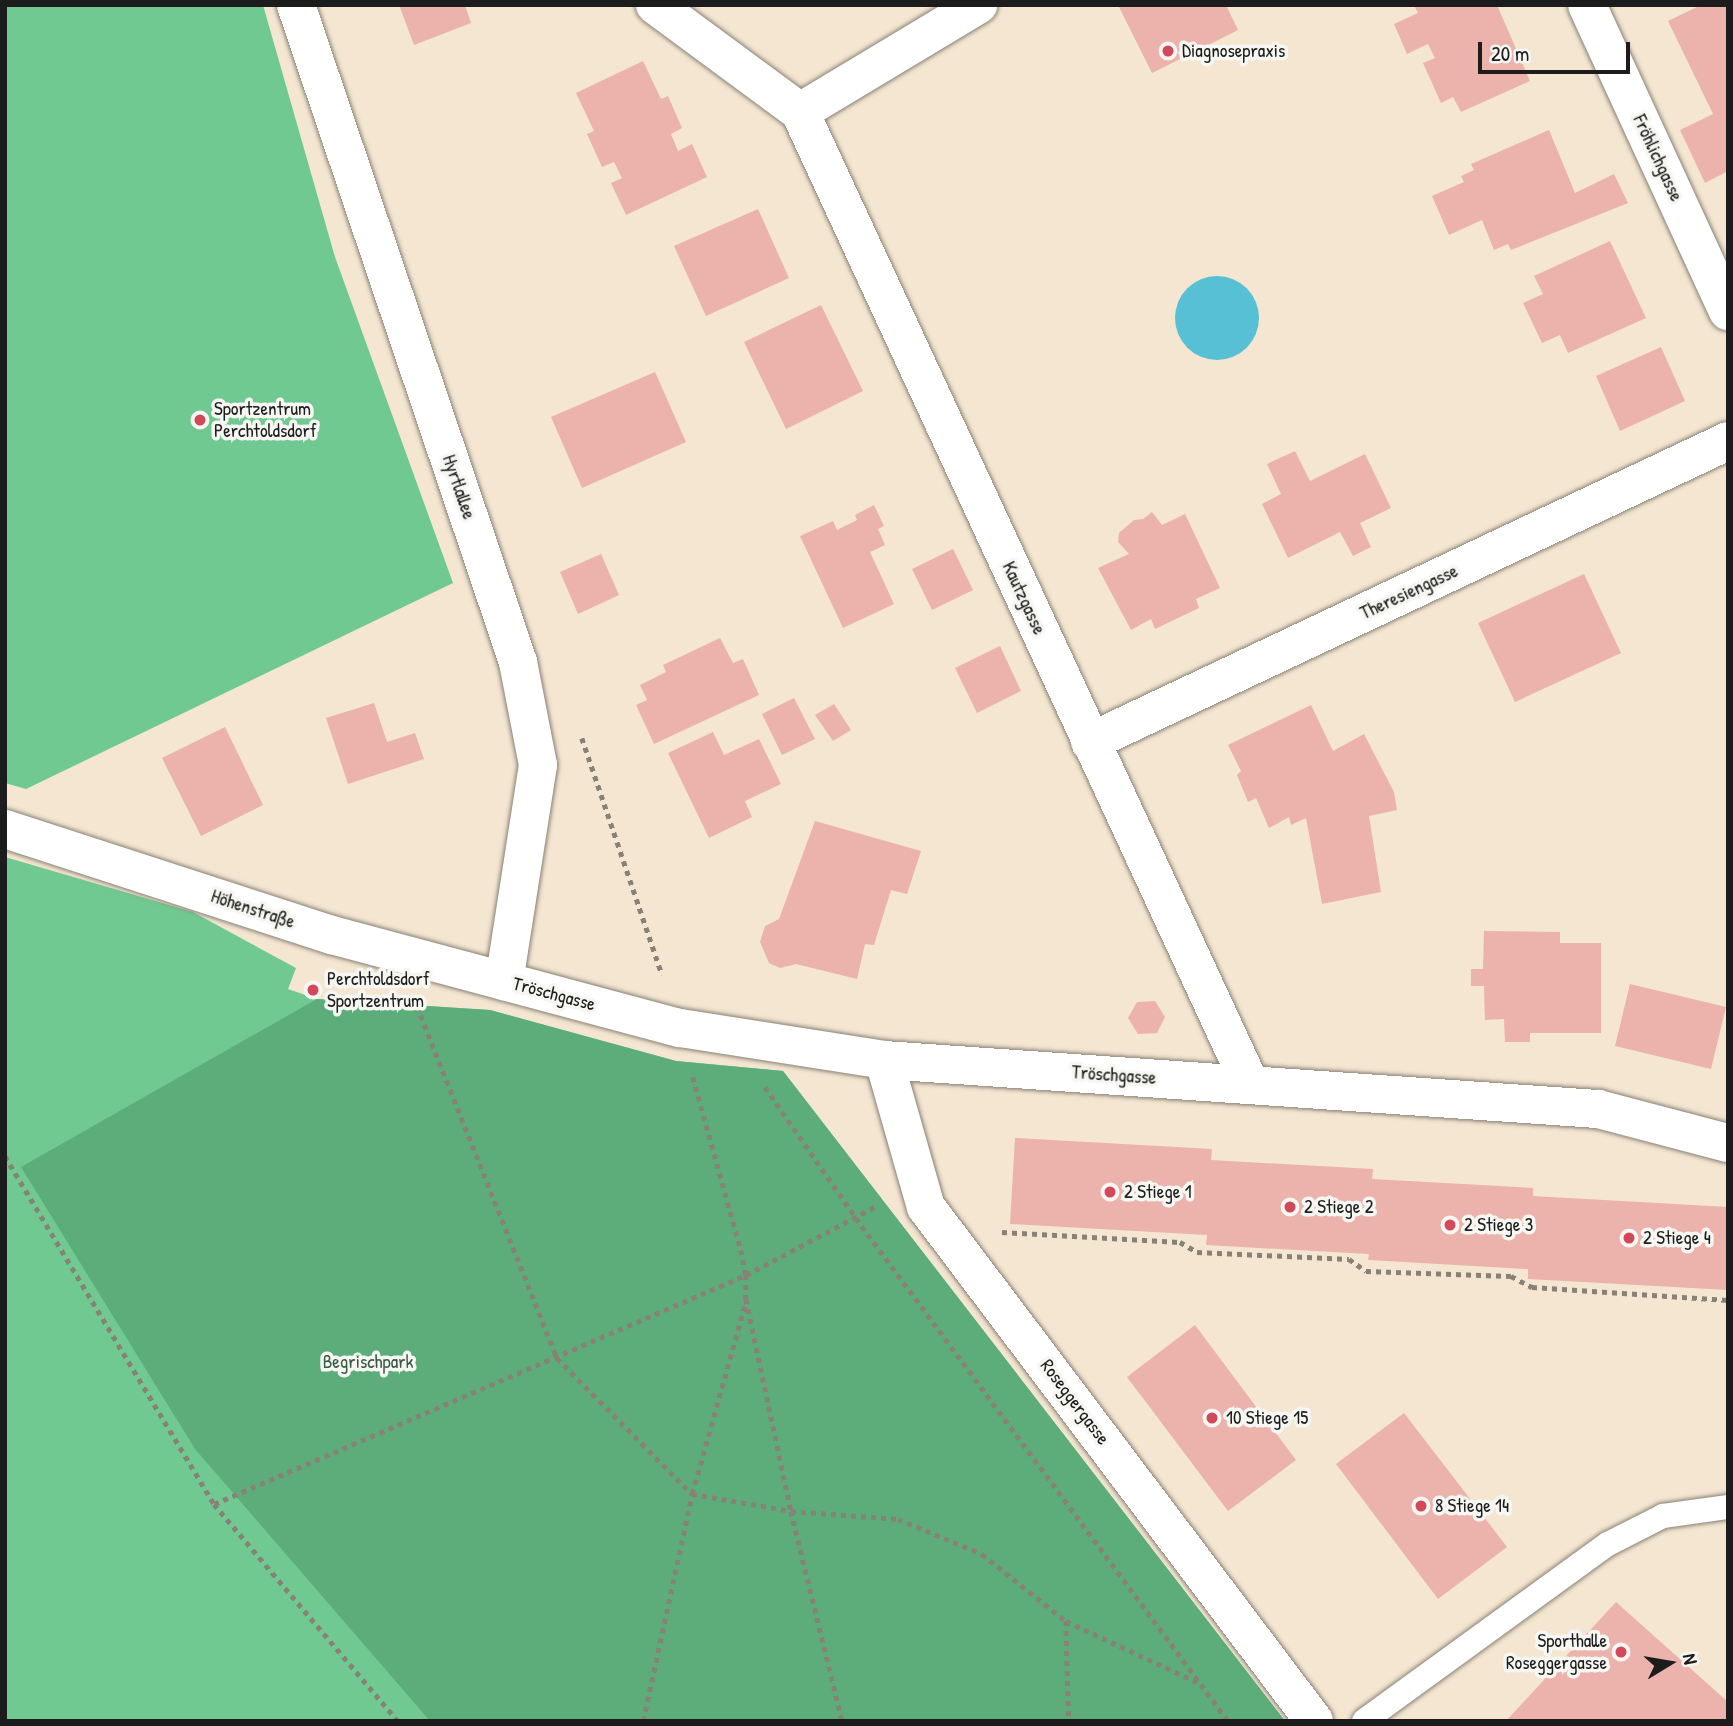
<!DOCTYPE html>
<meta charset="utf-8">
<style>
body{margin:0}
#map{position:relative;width:1733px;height:1726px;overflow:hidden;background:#f4e6d1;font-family:"Patrick Hand",sans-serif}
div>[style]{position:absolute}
.green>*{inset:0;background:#70c990}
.forest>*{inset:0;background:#5cad7a}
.water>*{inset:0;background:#58c0d4}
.round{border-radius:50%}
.building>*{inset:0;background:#ebb3ab}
.path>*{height:4.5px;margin-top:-2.25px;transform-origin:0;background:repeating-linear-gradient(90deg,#888176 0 5px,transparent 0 10px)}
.roads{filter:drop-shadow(0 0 2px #888176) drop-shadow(0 0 2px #888176)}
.lane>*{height:24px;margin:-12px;padding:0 12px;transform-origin:12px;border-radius:12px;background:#fff}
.street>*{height:38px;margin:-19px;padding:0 19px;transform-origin:19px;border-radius:19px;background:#fff}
.secondary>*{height:38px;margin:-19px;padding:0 19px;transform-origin:19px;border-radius:19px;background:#fff}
.dots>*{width:19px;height:19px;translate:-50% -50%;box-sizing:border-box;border:4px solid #f6f6f2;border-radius:50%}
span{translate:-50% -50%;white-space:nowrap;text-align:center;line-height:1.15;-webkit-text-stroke:7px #f6f6f2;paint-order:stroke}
.poi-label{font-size:19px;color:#1c1c1c}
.left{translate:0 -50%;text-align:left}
.right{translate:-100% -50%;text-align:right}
.street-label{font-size:19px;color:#1c1c1c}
.park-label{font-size:19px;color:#395945}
.frame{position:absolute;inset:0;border:7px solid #1c1c1c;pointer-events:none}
.north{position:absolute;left:1635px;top:1628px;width:70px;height:70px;-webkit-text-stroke:5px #f6f6f2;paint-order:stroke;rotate:79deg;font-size:19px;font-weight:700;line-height:28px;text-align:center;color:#1c1c1c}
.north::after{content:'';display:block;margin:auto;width:24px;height:32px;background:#1c1c1c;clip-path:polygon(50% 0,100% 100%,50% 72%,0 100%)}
.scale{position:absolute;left:1478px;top:42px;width:152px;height:32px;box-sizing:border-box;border:4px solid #1c1c1c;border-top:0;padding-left:9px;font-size:21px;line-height:24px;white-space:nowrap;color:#1c1c1c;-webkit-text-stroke:5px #f6f6f2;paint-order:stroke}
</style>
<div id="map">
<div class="green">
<div style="clip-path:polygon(5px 5px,263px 5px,335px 257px,453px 583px,26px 789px,5px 783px)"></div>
<div style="clip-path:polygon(5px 857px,193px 912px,296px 968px,288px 989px,317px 999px,490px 1010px,676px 1061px,783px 1071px,1285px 1721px,5px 1721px)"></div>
</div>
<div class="forest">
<div style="clip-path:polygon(317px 999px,490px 1010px,676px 1061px,783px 1071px,1285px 1721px,430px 1721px,195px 1449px,21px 1167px)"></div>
</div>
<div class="water">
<div class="round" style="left:1175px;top:276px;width:84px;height:84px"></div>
</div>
<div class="building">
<div style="clip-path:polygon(399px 5px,465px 5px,471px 23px,414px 45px)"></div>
<div style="clip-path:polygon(1118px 5px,1226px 5px,1238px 30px,1152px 73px)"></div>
<div style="clip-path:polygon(1414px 5px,1497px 5px,1530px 81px,1461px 112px,1453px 97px,1441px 103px,1423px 63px,1435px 58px,1428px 44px,1407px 54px,1394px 24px,1418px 13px)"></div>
<div style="clip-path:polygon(1701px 5px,1728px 5px,1728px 171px,1705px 183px,1680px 130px,1713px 114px,1668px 21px)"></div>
<div style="clip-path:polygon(643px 61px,661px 99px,668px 96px,682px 128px,671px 134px,678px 151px,692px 144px,707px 177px,626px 215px,611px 183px,622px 178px,614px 162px,602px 167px,587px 134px,594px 131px,576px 93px)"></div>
<div style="clip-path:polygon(1549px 130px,1575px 193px,1614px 174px,1628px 203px,1511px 250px,1508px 244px,1494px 250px,1482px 220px,1449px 235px,1432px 196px,1464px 182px,1461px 176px,1474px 170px,1471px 164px)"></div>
<div style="clip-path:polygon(758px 209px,789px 278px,706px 316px,674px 246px)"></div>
<div style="clip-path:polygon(1610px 241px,1646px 318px,1568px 353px,1560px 335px,1542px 343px,1523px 303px,1543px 294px,1534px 276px)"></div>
<div style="clip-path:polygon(821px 305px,863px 391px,786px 429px,744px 342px)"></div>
<div style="clip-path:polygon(1661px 347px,1685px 401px,1620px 431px,1596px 376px)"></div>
<div style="clip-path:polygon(655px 372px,686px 442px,582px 488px,551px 417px)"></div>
<div style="clip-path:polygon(1295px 451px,1310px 481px,1365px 454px,1391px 508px,1360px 523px,1371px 547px,1353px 556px,1340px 532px,1288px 558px,1262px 504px,1281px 494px,1267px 464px)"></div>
<div style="clip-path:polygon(874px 505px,884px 526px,878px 529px,885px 545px,870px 552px,894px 604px,843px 628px,800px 536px,833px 521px,837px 530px,857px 520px,855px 515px)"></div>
<div style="clip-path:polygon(1152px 512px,1162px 525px,1185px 514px,1220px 588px,1196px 599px,1199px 608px,1155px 629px,1151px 619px,1131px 630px,1098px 568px,1129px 554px,1118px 542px,1119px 533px,1134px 520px,1143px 519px)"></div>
<div style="clip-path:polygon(953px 549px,973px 590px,932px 610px,912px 569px)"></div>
<div style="clip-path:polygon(601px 554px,619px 595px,578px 614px,560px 572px)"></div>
<div style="clip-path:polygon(1584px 574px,1621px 653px,1515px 702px,1478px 623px)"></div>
<div style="clip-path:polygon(720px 638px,733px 663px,743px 659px,759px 695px,654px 744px,636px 705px,647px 700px,640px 685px,666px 672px,663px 665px)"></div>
<div style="clip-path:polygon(1000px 646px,1021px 691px,977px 713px,955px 668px)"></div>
<div style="clip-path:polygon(794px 698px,815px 739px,782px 755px,762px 714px)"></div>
<div style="clip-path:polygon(374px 703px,387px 742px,415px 733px,424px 759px,348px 784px,326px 718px)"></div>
<div style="clip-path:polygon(834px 704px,851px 730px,833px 741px,815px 715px)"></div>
<div style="clip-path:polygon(1311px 705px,1333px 751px,1364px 734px,1394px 792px,1397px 810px,1369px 816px,1381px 892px,1322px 904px,1306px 818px,1291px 825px,1289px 817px,1269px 828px,1256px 798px,1248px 802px,1237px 775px,1241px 771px,1228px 745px)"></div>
<div style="clip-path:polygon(225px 727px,263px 805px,201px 836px,162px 758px)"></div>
<div style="clip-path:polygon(713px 732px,724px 755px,759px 739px,781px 784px,745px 801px,752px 817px,709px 838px,668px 753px)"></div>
<div style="clip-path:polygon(815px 821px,921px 851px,907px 894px,891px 890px,874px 945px,865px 944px,857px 979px,796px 964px,780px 968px,769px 963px,760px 942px,765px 926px,779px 919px)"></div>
<div style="clip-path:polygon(1484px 931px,1560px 932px,1560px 943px,1601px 943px,1601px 1033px,1530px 1033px,1530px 1042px,1505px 1042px,1504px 1019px,1485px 1020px,1484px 986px,1471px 986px,1471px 969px,1483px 969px)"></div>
<div style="clip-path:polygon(1630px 984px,1726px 1007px,1711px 1069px,1615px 1046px)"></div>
<div style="clip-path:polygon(1155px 1001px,1165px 1017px,1157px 1033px,1138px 1034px,1128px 1018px,1137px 1002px)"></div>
<div style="clip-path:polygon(1015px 1138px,1212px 1149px,1211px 1160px,1373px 1169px,1372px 1179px,1533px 1188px,1533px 1196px,1728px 1207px,1728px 1290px,1528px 1279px,1528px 1269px,1368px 1260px,1369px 1254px,1206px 1245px,1207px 1235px,1010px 1224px)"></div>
<div style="clip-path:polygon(1195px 1325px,1296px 1460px,1228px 1511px,1127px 1377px)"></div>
<div style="clip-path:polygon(1404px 1413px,1507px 1547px,1438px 1599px,1336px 1464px)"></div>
<div style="clip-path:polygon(1616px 1602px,1728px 1702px,1728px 1721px,1506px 1721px)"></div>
</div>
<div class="path">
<div style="left:582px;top:738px;width:250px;rotate:71.3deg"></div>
<div style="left:417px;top:1006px;width:379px;rotate:68.3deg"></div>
<div style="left:557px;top:1358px;width:192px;rotate:45.2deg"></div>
<div style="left:692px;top:1494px;width:100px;rotate:9.7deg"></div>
<div style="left:791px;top:1511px;width:107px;rotate:4.3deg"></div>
<div style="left:898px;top:1519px;width:91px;rotate:22.6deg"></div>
<div style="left:982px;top:1554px;width:107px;rotate:38.6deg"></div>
<div style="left:1066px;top:1621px;width:147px;rotate:25deg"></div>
<div style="left:693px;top:1077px;width:180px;rotate:74.5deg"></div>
<div style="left:741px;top:1250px;width:25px;rotate:79deg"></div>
<div style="left:746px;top:1275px;width:24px;rotate:90deg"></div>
<div style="left:746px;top:1299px;width:217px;rotate:78deg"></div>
<div style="left:791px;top:1511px;width:216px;rotate:76.3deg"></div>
<div style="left:765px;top:1087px;width:160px;rotate:55.2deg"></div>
<div style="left:856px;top:1218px;width:626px;rotate:53.51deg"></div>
<div style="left:5px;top:1156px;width:406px;rotate:59deg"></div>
<div style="left:214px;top:1504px;width:285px;rotate:49.7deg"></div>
<div style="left:1002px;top:1232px;width:178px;rotate:3.2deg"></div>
<div style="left:1180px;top:1242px;width:20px;rotate:30deg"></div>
<div style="left:1197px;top:1252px;width:152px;rotate:2.6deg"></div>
<div style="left:1349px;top:1259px;width:21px;rotate:35deg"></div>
<div style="left:1366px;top:1271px;width:145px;rotate:2deg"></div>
<div style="left:1511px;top:1276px;width:24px;rotate:28deg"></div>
<div style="left:1532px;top:1287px;width:196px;rotate:3.8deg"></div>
<div style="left:214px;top:1504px;width:579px;rotate:-23.29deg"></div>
<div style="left:746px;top:1275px;width:149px;rotate:-27.9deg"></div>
<div style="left:1066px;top:1621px;width:100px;rotate:88.3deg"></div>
<div style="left:643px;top:1721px;width:232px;rotate:-77.8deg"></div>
<div style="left:692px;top:1494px;width:201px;rotate:-74.4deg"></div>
</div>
<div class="roads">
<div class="lane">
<div style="left:1364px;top:1721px;width:301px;rotate:-36deg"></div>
<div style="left:1608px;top:1544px;width:62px;rotate:-27deg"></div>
<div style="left:1663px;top:1516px;width:66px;rotate:-7.9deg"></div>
</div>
<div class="street">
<div style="left:296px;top:5px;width:693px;rotate:71.33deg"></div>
<div style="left:518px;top:662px;width:105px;rotate:79deg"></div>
<div style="left:538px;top:765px;width:219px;rotate:98.9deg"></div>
<div style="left:655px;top:5px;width:180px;rotate:36.4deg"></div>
<div style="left:800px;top:112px;width:1071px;rotate:65.16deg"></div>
<div style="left:1587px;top:5px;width:337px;rotate:65.3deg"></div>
<div style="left:800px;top:112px;width:208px;rotate:-31deg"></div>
<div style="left:1090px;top:742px;width:705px;rotate:-25.26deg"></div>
<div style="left:884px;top:1060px;width:153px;rotate:74.1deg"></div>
<div style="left:926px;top:1207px;width:644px;rotate:52.95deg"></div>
</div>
<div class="secondary">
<div style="left:5px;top:829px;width:344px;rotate:18deg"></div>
<div style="left:332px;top:935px;width:360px;rotate:15deg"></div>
<div style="left:680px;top:1028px;width:206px;rotate:8.9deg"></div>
<div style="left:884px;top:1060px;width:716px;rotate:3.93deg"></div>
<div style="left:1598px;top:1109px;width:134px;rotate:14.7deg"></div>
</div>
</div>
<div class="dots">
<div style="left:1168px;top:51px;background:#d1495b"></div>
<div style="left:200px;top:420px;background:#d1495b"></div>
<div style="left:313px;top:990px;background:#d1495b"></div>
<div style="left:1110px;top:1192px;background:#d1495b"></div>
<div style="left:1290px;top:1207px;background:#d1495b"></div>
<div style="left:1450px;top:1225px;background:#d1495b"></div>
<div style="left:1629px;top:1238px;background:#d1495b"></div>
<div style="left:1212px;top:1418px;background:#d1495b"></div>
<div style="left:1421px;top:1506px;background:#d1495b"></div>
<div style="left:1621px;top:1652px;background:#d1495b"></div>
</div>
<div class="poi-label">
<span class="left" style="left:1182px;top:51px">Diagnosepraxis</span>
<span class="left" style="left:214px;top:420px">Sportzentrum<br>Perchtoldsdorf</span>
<span class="left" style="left:327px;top:990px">Perchtoldsdorf<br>Sportzentrum</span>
<span class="left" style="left:1124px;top:1192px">2 Stiege 1</span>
<span class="left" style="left:1304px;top:1207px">2 Stiege 2</span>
<span class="left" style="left:1464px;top:1225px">2 Stiege 3</span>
<span class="left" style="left:1643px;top:1238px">2 Stiege 4</span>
<span class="left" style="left:1226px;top:1418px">10 Stiege 15</span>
<span class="left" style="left:1435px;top:1506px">8 Stiege 14</span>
<span class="right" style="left:1607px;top:1652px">Sporthalle<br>Roseggergasse</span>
</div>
<div class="street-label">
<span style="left:1658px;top:158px;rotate:65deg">Fröhlichgasse</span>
<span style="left:459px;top:487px;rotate:71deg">Hyrtlallee</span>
<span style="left:1409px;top:592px;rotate:-25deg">Theresiengasse</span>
<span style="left:1024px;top:598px;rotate:65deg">Kautzgasse</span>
<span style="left:253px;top:909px;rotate:18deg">Höhenstraße</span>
<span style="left:554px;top:994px;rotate:15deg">Tröschgasse</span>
<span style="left:1114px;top:1075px;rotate:4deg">Tröschgasse</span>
<span style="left:1075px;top:1402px;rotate:53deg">Roseggergasse</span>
</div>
<div class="park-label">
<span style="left:368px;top:1362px">Begrischpark</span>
</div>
<div class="frame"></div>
<div class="north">N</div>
<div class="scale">20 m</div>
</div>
